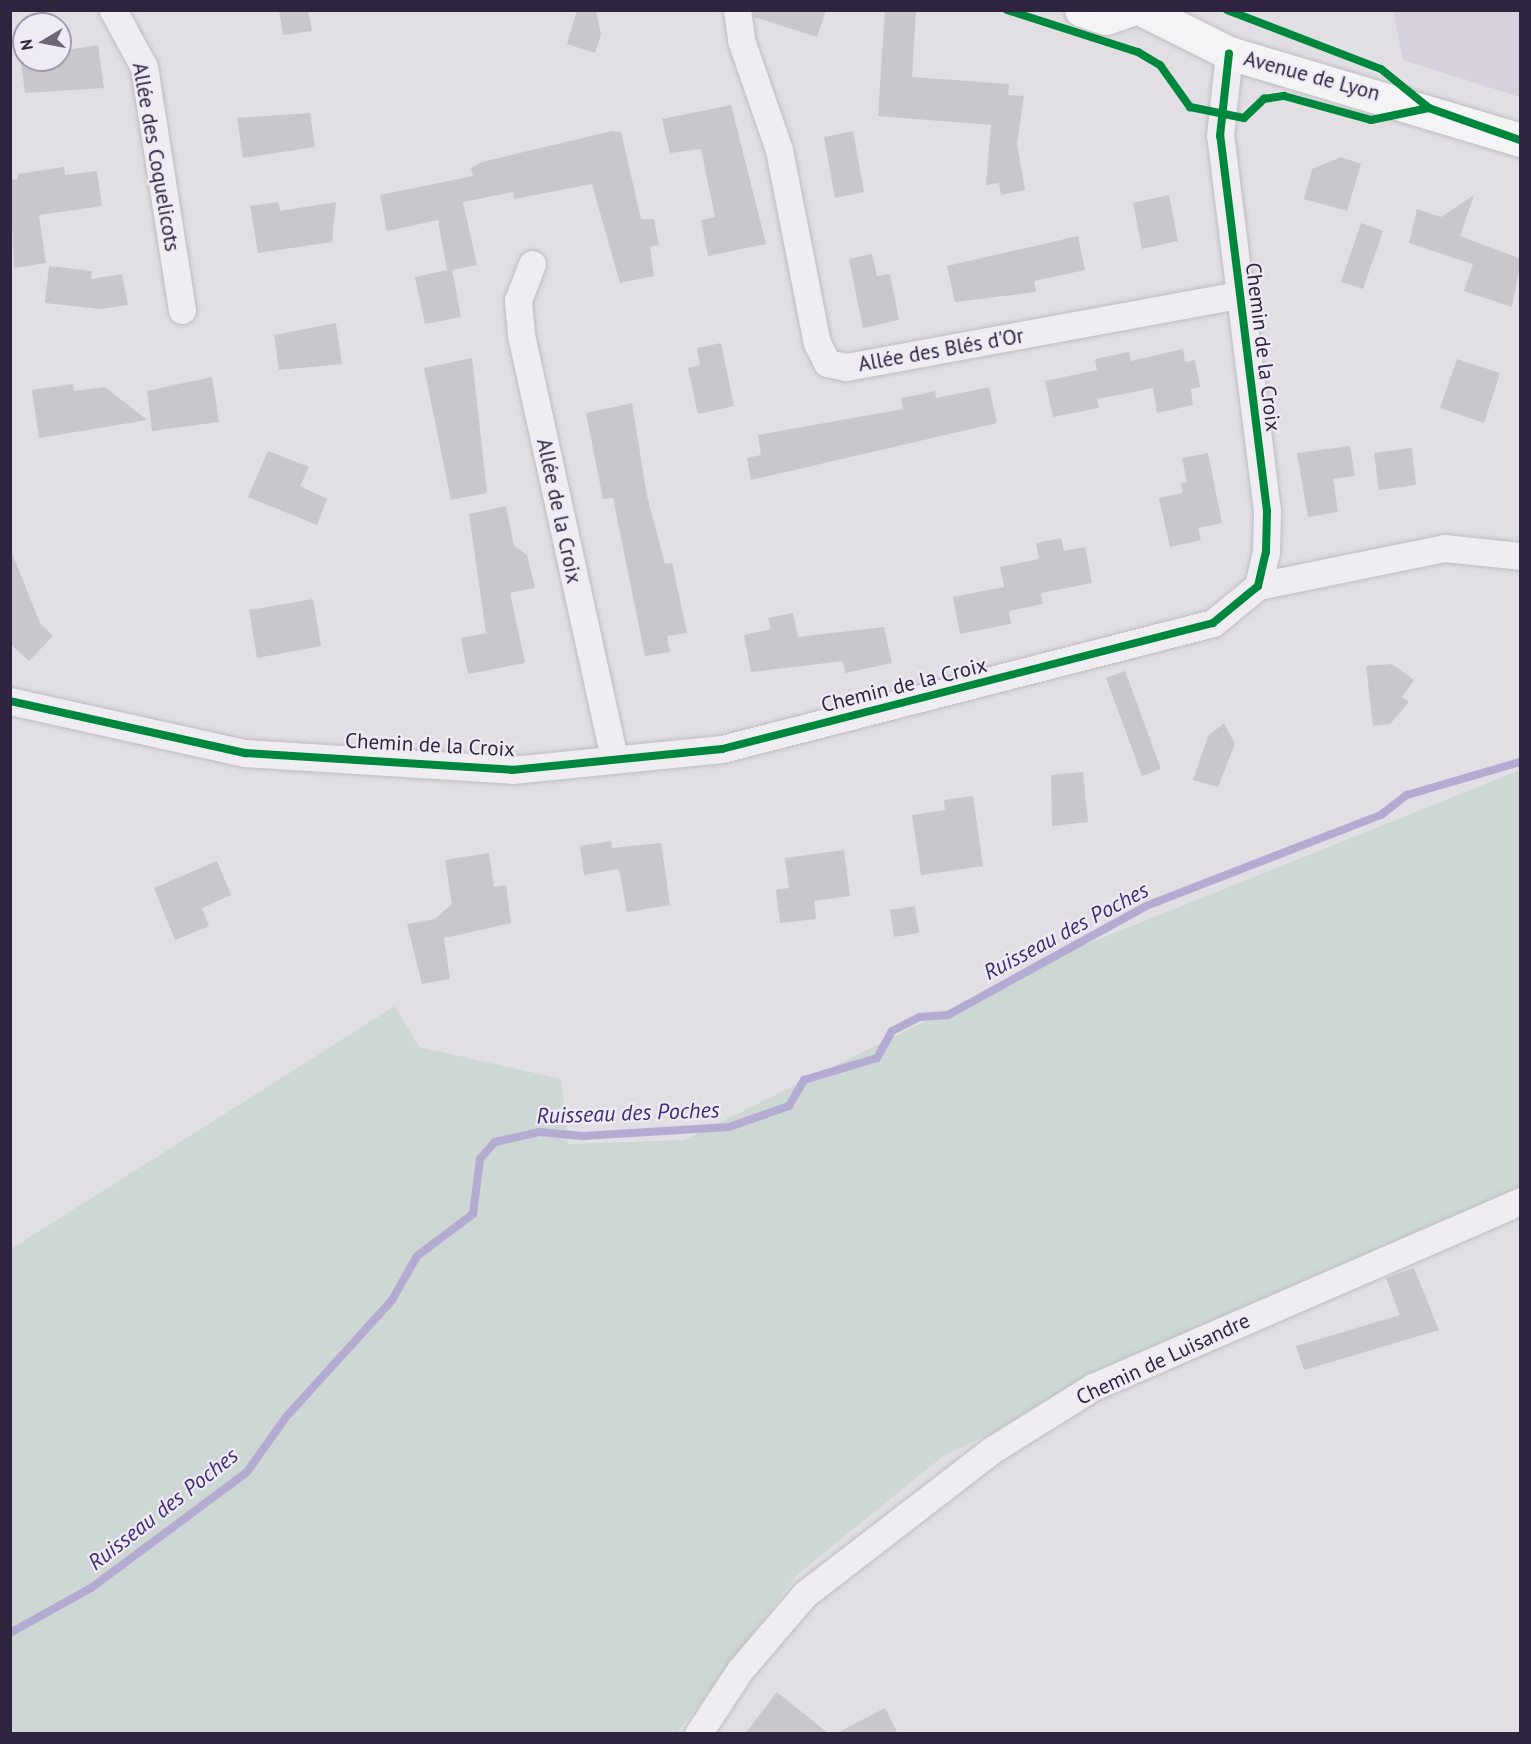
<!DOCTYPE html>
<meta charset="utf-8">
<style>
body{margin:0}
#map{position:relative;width:1531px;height:1744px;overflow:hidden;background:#e1dfe4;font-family:"PT Sans",sans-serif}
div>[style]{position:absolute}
.built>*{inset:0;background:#d6d1dd}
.green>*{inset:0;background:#cdd8d4}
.stream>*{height:8px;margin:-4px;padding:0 4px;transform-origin:4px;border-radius:4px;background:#b4aad2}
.building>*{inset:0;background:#c9c6cc}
.roads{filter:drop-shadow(0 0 2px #bebcc2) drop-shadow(0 0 2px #bebcc2)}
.minor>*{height:27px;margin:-13.5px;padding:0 13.5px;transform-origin:13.5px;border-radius:13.5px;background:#efedf1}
.primary>*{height:33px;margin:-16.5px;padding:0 16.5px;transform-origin:16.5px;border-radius:16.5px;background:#f4f3f5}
.cycleway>*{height:8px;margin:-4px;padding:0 4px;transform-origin:4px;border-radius:4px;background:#00873e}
span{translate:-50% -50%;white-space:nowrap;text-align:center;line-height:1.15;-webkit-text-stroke:4.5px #eeebf5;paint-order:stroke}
.street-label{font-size:21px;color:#2e243e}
.water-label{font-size:22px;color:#412b75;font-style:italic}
.frame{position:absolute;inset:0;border:12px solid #2e243e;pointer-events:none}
.north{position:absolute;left:12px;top:12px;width:60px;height:60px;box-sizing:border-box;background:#eeebf5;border:2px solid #a19bac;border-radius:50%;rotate:260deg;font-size:16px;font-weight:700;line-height:24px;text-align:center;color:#2e243e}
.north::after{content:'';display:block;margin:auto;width:21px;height:27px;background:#6d6578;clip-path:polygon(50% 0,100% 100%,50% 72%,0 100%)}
</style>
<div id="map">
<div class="built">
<div style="clip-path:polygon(1393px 11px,1520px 11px,1520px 97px,1403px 60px)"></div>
</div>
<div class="green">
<div style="clip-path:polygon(1520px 770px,1520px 1196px,1087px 1386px,942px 1457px,797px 1575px,677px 1733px,11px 1734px,11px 1249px,395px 1006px,419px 1047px,561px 1079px,568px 1144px,684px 1140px,1062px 954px)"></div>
</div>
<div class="stream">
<div style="left:10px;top:1633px;width:93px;rotate:-29.1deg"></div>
<div style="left:91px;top:1588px;width:194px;rotate:-36.6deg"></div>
<div style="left:247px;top:1472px;width:67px;rotate:-54.7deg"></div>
<div style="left:286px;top:1417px;width:158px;rotate:-47.8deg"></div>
<div style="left:392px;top:1300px;width:51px;rotate:-60.4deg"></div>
<div style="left:417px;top:1256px;width:70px;rotate:-36.9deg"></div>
<div style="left:473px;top:1214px;width:55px;rotate:-82.7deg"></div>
<div style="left:480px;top:1159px;width:23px;rotate:-49deg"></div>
<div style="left:495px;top:1142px;width:45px;rotate:-12.8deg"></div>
<div style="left:539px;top:1132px;width:44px;rotate:5.2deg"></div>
<div style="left:583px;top:1136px;width:146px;rotate:-3.5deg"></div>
<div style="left:729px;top:1127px;width:64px;rotate:-19.3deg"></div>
<div style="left:789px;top:1106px;width:30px;rotate:-60deg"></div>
<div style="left:804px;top:1080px;width:76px;rotate:-16.8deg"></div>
<div style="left:877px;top:1058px;width:31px;rotate:-61deg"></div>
<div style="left:892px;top:1031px;width:31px;rotate:-27deg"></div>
<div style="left:920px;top:1017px;width:28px;rotate:-4deg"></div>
<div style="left:948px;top:1015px;width:226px;rotate:-28.8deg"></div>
<div style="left:1146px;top:906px;width:252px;rotate:-21.2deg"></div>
<div style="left:1381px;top:815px;width:33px;rotate:-38deg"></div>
<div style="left:1407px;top:795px;width:118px;rotate:-16.3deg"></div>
</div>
<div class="building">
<div style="clip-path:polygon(279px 10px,308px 10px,312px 31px,283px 35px)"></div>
<div style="clip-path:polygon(577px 10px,596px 10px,601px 35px,595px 53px,567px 44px)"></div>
<div style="clip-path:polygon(753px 10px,826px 10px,817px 37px,754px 17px)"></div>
<div style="clip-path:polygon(885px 10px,916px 10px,912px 77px,1009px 84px,1008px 95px,1024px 96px,1017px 144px,1025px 190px,1001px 195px,999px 183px,986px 185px,991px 125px,878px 116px)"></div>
<div style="clip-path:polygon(98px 45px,104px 88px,25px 93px,21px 62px,60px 60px,61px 51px)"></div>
<div style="clip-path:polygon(731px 105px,766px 244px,708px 256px,701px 220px,715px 217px,701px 149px,670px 153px,662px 119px)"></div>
<div style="clip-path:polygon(310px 113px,315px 147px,243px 158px,237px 118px)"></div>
<div style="clip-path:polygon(612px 131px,621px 132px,641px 219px,654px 219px,659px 245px,650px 247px,654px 276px,620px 283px,592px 184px,514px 199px,513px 192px,463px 202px,477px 265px,452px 270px,461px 317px,425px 324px,415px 277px,447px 270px,438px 220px,387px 231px,380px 195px,473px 176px,471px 168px,482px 162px)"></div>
<div style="clip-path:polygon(853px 131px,864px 192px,835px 198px,824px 137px)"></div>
<div style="clip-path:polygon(1341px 157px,1361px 164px,1347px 211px,1304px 199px,1312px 169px)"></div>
<div style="clip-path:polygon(64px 167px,65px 175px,97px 171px,102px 206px,39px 215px,46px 263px,14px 268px,10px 180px,18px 179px,18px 174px)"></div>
<div style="clip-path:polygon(1169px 195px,1178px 241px,1142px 249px,1133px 203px)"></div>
<div style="clip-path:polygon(1474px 195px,1460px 236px,1521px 259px,1512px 307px,1464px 291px,1473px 264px,1409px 243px,1417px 209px,1441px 217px)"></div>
<div style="clip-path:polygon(278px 202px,280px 211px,336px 202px,332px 242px,258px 253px,250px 206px)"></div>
<div style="clip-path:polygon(1361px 223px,1383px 231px,1363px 289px,1341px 282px)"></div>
<div style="clip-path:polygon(1078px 236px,1085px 270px,1034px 281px,1036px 292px,955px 302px,947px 266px)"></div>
<div style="clip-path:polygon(872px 254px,877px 276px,890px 274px,899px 320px,863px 328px,849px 259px)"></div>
<div style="clip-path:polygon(49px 266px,92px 271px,91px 279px,122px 274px,128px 305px,100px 309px,45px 303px)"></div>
<div style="clip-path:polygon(336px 323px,342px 364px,279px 370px,274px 335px)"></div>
<div style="clip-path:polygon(721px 343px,734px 406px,698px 414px,688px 368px,700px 365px,697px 348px)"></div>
<div style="clip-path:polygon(1183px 349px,1185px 362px,1195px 360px,1200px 387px,1191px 389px,1193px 405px,1157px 413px,1153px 388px,1097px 399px,1099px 408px,1053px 417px,1045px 381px,1097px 370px,1095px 359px,1129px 352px,1131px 361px)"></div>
<div style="clip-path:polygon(472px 358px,487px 493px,451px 500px,424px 368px)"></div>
<div style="clip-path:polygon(1457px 359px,1500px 373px,1484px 423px,1440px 408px)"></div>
<div style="clip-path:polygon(212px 377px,219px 422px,152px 431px,147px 391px)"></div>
<div style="clip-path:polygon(73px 384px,74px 391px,105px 387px,147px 420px,39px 438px,32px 390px)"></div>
<div style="clip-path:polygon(989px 387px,997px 423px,751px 480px,747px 458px,761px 455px,758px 435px,903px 409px,901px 398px,918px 395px,935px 391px,936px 398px)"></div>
<div style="clip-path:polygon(632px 403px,647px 496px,665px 564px,672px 563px,687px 633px,667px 636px,670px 652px,645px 656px,613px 498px,603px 499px,586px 413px)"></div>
<div style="clip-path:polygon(1350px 446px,1355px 476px,1333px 479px,1338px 512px,1308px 517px,1297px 453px)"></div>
<div style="clip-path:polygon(1412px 448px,1416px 485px,1379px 490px,1374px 453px)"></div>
<div style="clip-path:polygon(268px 451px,309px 467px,300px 486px,327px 499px,317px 525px,248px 497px)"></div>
<div style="clip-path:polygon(1208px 453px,1222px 523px,1198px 528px,1201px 540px,1170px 547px,1159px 498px,1182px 493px,1181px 483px,1187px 482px,1182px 458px)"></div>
<div style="clip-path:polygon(506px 506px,514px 546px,527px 555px,535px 588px,510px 593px,525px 663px,468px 674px,461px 638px,486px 633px,469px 514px)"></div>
<div style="clip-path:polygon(1061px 538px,1064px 551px,1085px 547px,1092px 583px,1041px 593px,1043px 604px,1009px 611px,1011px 624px,960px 634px,953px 597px,1004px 587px,1000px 567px,1039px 559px,1036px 543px)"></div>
<div style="clip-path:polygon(12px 553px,40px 623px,53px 636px,29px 661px,10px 644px)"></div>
<div style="clip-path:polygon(313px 599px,321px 646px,257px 658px,249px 610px)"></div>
<div style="clip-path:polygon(793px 613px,798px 637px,884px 627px,892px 663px,845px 673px,843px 661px,751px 672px,744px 635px,771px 629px,768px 618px)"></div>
<div style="clip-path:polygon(1392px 664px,1414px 680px,1402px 697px,1409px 702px,1390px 724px,1373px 726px,1366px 666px)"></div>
<div style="clip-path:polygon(1125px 671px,1161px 769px,1142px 776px,1106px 678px)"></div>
<div style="clip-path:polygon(1224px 723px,1235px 744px,1218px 787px,1193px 780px,1208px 736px)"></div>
<div style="clip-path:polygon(1083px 772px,1088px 822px,1052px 826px,1051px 775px)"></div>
<div style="clip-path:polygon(973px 796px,983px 866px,921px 875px,912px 815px,945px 810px,944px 800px)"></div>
<div style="clip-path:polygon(611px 841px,612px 848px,661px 843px,670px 905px,627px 912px,619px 869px,584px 875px,580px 846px)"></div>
<div style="clip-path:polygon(844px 850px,850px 896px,814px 901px,816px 919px,780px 923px,776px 890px,789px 888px,785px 858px)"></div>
<div style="clip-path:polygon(489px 853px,494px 887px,506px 885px,511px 923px,444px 938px,450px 979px,422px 984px,407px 924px,435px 919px,452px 904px,445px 860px)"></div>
<div style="clip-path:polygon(217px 861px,231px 895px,202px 908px,209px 926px,175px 940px,154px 888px)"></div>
<div style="clip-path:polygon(915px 906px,919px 933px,894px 937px,890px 910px)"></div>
<div style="clip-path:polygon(1414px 1268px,1439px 1330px,1304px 1370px,1296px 1346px,1400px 1315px,1386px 1278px)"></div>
<div style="clip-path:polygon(777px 1692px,829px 1734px,745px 1734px)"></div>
<div style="clip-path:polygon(885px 1708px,898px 1734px,835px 1734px)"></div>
</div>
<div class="roads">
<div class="minor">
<div style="left:113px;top:10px;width:65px;rotate:61.5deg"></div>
<div style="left:144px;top:67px;width:246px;rotate:81.1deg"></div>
<div style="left:737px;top:10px;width:30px;rotate:82deg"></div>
<div style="left:741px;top:40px;width:116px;rotate:70.9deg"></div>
<div style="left:779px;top:150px;width:197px;rotate:78.9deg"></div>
<div style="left:817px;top:343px;width:22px;rotate:63deg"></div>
<div style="left:827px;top:363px;width:19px;rotate:12deg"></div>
<div style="left:846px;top:367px;width:399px;rotate:-10.4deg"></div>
<div style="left:532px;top:264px;width:39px;rotate:111deg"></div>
<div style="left:518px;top:300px;width:35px;rotate:85deg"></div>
<div style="left:521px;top:335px;width:434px;rotate:77.6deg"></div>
<div style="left:1258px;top:586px;width:190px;rotate:-11.5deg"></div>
<div style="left:1444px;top:548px;width:76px;rotate:6deg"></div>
<div style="left:10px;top:701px;width:241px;rotate:12.5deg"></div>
<div style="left:245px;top:753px;width:268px;rotate:3.6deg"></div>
<div style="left:512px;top:770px;width:211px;rotate:-5.7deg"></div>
<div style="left:722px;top:749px;width:507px;rotate:-14.39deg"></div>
<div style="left:1213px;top:623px;width:58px;rotate:-39.4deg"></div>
<div style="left:1258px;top:586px;width:35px;rotate:-77deg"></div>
<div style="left:1266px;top:552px;width:41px;rotate:-88.6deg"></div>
<div style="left:1267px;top:511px;width:378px;rotate:-97.1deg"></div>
<div style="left:1220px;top:136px;width:83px;rotate:-83.8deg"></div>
<div style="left:698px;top:1734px;width:77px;rotate:-56.7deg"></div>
<div style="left:740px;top:1670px;width:100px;rotate:-49.5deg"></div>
<div style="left:805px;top:1594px;width:236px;rotate:-37.6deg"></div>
<div style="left:992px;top:1450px;width:119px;rotate:-32deg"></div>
<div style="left:1093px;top:1387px;width:466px;rotate:-23.5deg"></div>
</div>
<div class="primary">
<div style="left:1081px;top:10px;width:26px;rotate:18deg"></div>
<div style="left:1106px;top:18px;width:24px;rotate:-19deg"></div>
<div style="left:1143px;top:10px;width:96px;rotate:26.6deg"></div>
<div style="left:1229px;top:53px;width:304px;rotate:16.6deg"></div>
</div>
</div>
<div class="cycleway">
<div style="left:1007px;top:10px;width:138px;rotate:17.8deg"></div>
<div style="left:1138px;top:52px;width:26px;rotate:31deg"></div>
<div style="left:1160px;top:65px;width:52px;rotate:54.5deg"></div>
<div style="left:1190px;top:107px;width:55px;rotate:11.5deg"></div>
<div style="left:1244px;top:118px;width:28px;rotate:-44deg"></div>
<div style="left:1264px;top:99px;width:20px;rotate:-9deg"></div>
<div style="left:1284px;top:96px;width:90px;rotate:15.4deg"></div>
<div style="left:1371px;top:120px;width:59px;rotate:-11.7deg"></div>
<div style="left:1227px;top:10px;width:165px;rotate:21deg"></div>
<div style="left:1381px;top:69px;width:62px;rotate:39.1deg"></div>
<div style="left:1429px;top:108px;width:96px;rotate:19.4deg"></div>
<div style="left:10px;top:701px;width:241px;rotate:12.5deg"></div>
<div style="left:245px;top:753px;width:268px;rotate:3.6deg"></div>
<div style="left:512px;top:770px;width:211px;rotate:-5.7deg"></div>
<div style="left:722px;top:749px;width:507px;rotate:-14.39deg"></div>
<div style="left:1213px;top:623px;width:58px;rotate:-39.4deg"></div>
<div style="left:1258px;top:586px;width:35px;rotate:-77deg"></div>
<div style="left:1266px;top:552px;width:41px;rotate:-88.6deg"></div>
<div style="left:1267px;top:511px;width:378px;rotate:-97.1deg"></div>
<div style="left:1220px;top:136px;width:83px;rotate:-83.8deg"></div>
</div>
<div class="street-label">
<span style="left:1312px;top:76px;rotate:15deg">Avenue de Lyon</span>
<span style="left:156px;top:157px;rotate:80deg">Allée des Coquelicots</span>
<span style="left:1263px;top:347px;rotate:83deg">Chemin de la Croix</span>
<span style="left:941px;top:350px;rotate:-10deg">Allée des Blés d'Or</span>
<span style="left:559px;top:511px;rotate:78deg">Allée de la Croix</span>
<span style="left:904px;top:685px;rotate:-14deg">Chemin de la Croix</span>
<span style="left:430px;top:745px;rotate:3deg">Chemin de la Croix</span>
<span style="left:1163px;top:1359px;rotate:-25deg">Chemin de Luisandre</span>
</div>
<div class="water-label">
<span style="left:1066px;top:931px;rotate:-28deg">Ruisseau des Poches</span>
<span style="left:628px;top:1113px;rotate:-2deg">Ruisseau des Poches</span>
<span style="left:163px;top:1509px;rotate:-38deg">Ruisseau des Poches</span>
</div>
<div class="frame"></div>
<div class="north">N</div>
</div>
